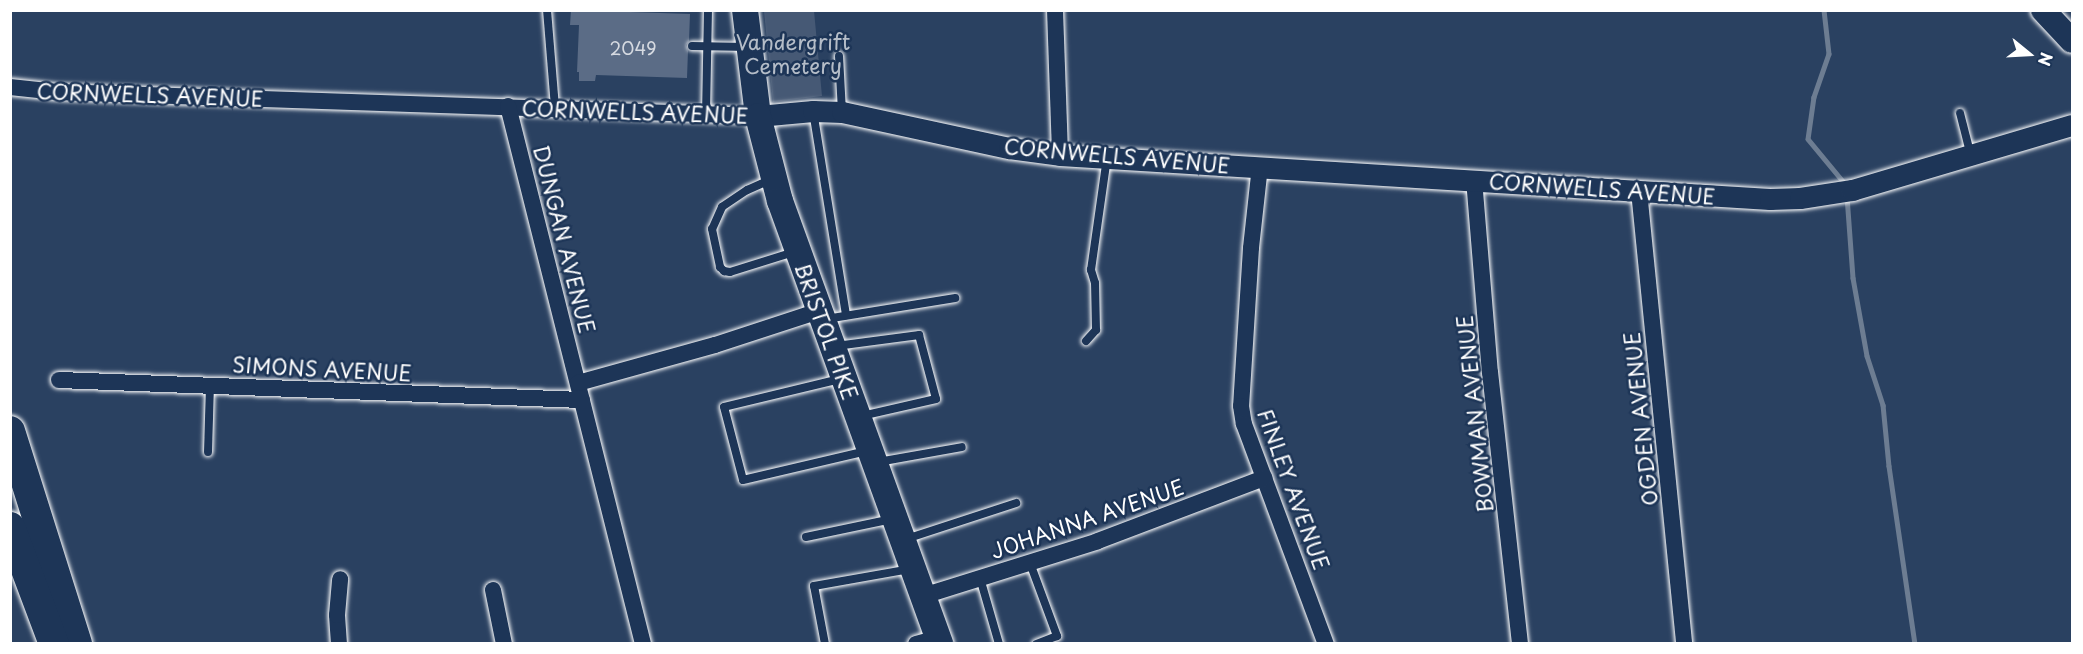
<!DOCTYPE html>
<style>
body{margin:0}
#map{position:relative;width:2083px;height:654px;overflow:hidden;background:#2a4161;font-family:"Playpen Sans",sans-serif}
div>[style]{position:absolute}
.green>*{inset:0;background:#465975}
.stream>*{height:4.5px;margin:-2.25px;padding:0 2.25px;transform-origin:2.25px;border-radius:2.25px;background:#6d7d92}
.building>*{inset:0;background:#5b6c86}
.roads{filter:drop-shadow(0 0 2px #fff) drop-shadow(0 0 2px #fff)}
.service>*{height:8px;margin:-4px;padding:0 4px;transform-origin:4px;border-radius:4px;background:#1d3557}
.minor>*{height:16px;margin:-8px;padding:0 8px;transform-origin:8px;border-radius:8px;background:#1d3557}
.tertiary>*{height:21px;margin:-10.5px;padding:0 10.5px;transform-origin:10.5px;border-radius:10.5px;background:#1d3557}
.secondary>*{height:24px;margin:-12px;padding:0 12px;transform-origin:12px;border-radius:12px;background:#1d3557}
.primary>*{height:26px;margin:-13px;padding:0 13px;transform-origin:13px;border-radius:13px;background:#1d3557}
.motorway>*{height:30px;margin:-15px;padding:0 15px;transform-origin:15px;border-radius:15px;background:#1d3557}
span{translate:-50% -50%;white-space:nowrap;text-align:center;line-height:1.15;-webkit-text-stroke:5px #1d3557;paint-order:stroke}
.number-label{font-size:18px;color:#d6dae1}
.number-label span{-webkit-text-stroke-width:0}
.park-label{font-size:21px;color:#b5bdc8}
.street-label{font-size:21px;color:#fff}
.frame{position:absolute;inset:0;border:12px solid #fff;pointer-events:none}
.north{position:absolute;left:1999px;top:24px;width:60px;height:60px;-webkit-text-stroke:4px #1d3557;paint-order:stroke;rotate:108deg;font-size:16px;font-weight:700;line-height:24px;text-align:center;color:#fff}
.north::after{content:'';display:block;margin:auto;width:21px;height:27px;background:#fff;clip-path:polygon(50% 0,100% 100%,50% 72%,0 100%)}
</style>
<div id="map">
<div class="green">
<div style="clip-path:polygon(764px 11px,814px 11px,822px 96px,773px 102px)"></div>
</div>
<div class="stream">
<div style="left:1824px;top:10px;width:44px;rotate:83.5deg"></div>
<div style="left:1829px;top:54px;width:46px;rotate:109.2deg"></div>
<div style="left:1814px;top:97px;width:42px;rotate:98.1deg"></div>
<div style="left:1808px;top:139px;width:60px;rotate:50.4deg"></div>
<div style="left:1847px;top:196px;width:82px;rotate:85.8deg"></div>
<div style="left:1853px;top:278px;width:79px;rotate:79.8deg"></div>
<div style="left:1867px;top:356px;width:52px;rotate:71.9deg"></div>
<div style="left:1883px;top:405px;width:61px;rotate:84.4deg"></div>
<div style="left:1889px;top:466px;width:180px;rotate:81.7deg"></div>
</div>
<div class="building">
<div style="clip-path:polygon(571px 10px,690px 14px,689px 41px,686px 45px,688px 51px,687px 78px,596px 75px,595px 81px,579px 81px,579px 72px,577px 72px,579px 25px,570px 25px)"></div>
</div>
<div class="roads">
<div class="service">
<div style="left:547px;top:10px;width:98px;rotate:85.3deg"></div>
<div style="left:692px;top:46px;width:56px;rotate:1deg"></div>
<div style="left:839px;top:56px;width:56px;rotate:86.9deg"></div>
<div style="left:813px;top:111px;width:207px;rotate:80.8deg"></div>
<div style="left:1960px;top:113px;width:44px;rotate:75.7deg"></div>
<div style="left:706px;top:114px;width:104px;rotate:-88.9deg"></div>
<div style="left:772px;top:179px;width:27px;rotate:156deg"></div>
<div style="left:747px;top:190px;width:30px;rotate:146deg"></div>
<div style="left:722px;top:207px;width:24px;rotate:114deg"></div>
<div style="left:712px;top:229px;width:39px;rotate:78deg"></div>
<div style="left:720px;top:267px;width:6px;rotate:45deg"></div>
<div style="left:724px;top:271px;width:6px;rotate:9deg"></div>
<div style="left:730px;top:272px;width:67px;rotate:-17.4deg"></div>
<div style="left:826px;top:319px;width:131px;rotate:-9.2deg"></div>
<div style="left:1086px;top:341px;width:15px;rotate:-48deg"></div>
<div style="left:1096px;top:330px;width:47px;rotate:-91.2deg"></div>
<div style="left:1095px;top:283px;width:14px;rotate:-107deg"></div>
<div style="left:1091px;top:270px;width:113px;rotate:-81.9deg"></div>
<div style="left:836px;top:346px;width:84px;rotate:-7.5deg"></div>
<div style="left:919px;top:335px;width:66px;rotate:75.1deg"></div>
<div style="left:936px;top:399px;width:77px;rotate:167.2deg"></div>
<div style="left:840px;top:379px;width:119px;rotate:166.4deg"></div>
<div style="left:724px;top:407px;width:75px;rotate:75.4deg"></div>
<div style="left:743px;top:480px;width:127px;rotate:-13.2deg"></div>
<div style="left:208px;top:452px;width:67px;rotate:-88.3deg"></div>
<div style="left:878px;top:462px;width:85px;rotate:-10.1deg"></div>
<div style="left:806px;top:537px;width:88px;rotate:-11.8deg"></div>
<div style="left:906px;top:539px;width:116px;rotate:-18.1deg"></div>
<div style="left:1030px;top:563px;width:78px;rotate:69.7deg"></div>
<div style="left:1057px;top:636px;width:22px;rotate:159deg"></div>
<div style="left:980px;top:578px;width:69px;rotate:73.9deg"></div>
<div style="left:825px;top:644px;width:59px;rotate:-100.7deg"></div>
<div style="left:814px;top:586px;width:97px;rotate:-10deg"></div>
</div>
<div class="minor">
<div style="left:1055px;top:10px;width:145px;rotate:88deg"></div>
<div style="left:10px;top:87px;width:47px;rotate:6.1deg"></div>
<div style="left:57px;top:92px;width:701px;rotate:1.96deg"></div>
<div style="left:508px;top:106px;width:555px;rotate:75.91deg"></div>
<div style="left:1260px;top:166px;width:82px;rotate:96.3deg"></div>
<div style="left:1251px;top:248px;width:158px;rotate:93.6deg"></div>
<div style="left:1241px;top:406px;width:18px;rotate:81deg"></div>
<div style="left:1244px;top:424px;width:235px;rotate:69.6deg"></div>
<div style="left:1474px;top:179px;width:194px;rotate:85.3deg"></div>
<div style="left:1490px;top:372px;width:274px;rotate:83.7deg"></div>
<div style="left:1639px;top:191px;width:455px;rotate:84.3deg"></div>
<div style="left:59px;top:380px;width:523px;rotate:2.19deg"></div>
<div style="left:578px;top:383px;width:142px;rotate:-15.5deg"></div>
<div style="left:715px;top:345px;width:109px;rotate:-18.1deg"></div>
<div style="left:493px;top:590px;width:55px;rotate:78.5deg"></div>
<div style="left:923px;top:596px;width:183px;rotate:-17.4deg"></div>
<div style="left:1098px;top:541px;width:178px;rotate:-20.8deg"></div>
<div style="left:339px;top:644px;width:29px;rotate:-94deg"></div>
<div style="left:337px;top:615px;width:36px;rotate:-85deg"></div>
<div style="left:916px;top:644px;width:23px;rotate:-15deg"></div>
</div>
<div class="tertiary">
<div style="left:758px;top:116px;width:55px;rotate:-5.2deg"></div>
<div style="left:813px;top:111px;width:29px;rotate:2deg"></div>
<div style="left:842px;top:112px;width:171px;rotate:12.2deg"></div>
<div style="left:1009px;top:148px;width:51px;rotate:7.8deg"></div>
<div style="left:1060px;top:155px;width:711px;rotate:3.55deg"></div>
<div style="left:1770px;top:199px;width:30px;rotate:-2deg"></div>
<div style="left:1800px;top:198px;width:53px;rotate:-8.7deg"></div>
<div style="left:1852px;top:190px;width:229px;rotate:-16.5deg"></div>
</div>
<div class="secondary">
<div style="left:2043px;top:10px;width:42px;rotate:46.9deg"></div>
</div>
<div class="primary">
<div style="left:745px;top:10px;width:107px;rotate:83deg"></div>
<div style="left:758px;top:116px;width:88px;rotate:75.5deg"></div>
<div style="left:780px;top:201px;width:471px;rotate:70.1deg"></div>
</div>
<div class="motorway">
<div style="left:10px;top:431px;width:223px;rotate:72.5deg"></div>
<div style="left:10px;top:527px;width:125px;rotate:69.4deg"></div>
</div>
</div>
<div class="number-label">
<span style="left:633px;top:48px">2049</span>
</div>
<div class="park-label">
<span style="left:793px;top:53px">Vandergrift<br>Cemetery</span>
</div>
<div class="street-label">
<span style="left:150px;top:94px;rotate:2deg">CORNWELLS AVENUE</span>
<span style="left:635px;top:111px;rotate:2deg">CORNWELLS AVENUE</span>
<span style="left:1117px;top:155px;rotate:5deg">CORNWELLS AVENUE</span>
<span style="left:1602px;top:188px;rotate:4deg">CORNWELLS AVENUE</span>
<span style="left:565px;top:239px;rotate:76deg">DUNGAN AVENUE</span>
<span style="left:827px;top:331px;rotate:70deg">BRISTOL PIKE</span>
<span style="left:322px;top:368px;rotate:3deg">SIMONS AVENUE</span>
<span style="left:1474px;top:414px;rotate:-96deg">BOWMAN AVENUE</span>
<span style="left:1640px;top:419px;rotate:-96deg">OGDEN AVENUE</span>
<span style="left:1294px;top:489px;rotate:70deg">FINLEY AVENUE</span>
<span style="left:1087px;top:518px;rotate:-19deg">JOHANNA AVENUE</span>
</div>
<div class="frame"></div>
<div class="north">N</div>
</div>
